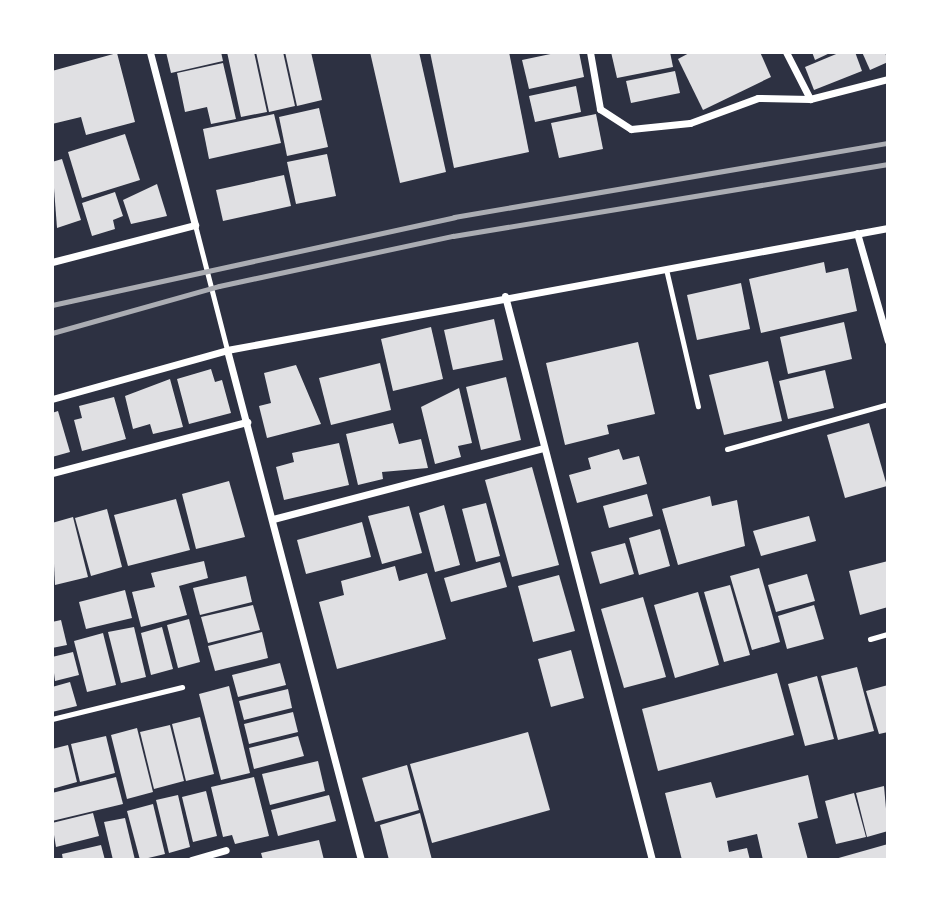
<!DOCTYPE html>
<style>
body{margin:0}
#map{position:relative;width:940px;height:912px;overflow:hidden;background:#2d3142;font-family:"PT Sans Narrow",sans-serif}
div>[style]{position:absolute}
.building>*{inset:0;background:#e0e0e3}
.service>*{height:5px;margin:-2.5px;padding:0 2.5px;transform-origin:2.5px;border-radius:2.5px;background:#fff}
.minor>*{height:7px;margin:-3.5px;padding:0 3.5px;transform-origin:3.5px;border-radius:3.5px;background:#fff}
.rail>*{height:5px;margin:-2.5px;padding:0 2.5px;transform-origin:2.5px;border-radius:2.5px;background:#abadb3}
span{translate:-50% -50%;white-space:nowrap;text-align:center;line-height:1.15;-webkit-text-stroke:5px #fff;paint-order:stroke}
.frame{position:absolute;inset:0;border:54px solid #fff;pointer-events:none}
</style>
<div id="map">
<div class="building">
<div style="clip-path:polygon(166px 52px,221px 52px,223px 61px,171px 73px)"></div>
<div style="clip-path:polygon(227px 52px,254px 52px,267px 112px,241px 117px)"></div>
<div style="clip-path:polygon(256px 52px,283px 52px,295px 106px,269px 112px)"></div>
<div style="clip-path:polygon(285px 52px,311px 52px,322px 100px,297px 106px)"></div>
<div style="clip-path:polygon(370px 52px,419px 52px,446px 172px,400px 183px)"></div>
<div style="clip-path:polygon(430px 52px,509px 52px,529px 152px,454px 168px)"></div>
<div style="clip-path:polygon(560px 52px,579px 52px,584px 77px,529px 89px,522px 60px)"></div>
<div style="clip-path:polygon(611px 52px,670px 52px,673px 67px,617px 78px)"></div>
<div style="clip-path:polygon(691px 52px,760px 52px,771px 77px,703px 110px,678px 59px)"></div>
<div style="clip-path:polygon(812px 52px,832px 52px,815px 60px)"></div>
<div style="clip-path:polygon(841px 52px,855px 52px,862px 71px,814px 90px,805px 67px)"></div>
<div style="clip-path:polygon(862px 52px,885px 52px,888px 62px,870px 70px)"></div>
<div style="clip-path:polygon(117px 53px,135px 122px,86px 135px,81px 117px,52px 124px,52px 71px)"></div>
<div style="clip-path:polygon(223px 63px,236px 119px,211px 124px,207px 107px,185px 112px,177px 73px)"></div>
<div style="clip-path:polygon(675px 71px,680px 93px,631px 103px,626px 81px)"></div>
<div style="clip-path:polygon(576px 86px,581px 112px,535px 122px,529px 96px)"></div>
<div style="clip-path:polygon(319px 108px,328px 147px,287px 156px,279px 117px)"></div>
<div style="clip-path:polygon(274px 114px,281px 143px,209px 159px,203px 129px)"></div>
<div style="clip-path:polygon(596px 114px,603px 149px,559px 158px,551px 123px)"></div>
<div style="clip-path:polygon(125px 134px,140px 180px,82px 198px,68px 152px)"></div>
<div style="clip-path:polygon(327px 154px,336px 196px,296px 204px,287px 162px)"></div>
<div style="clip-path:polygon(62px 159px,81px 220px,57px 228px,52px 162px)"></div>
<div style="clip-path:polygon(284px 175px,291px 206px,223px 221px,216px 190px)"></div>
<div style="clip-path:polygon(157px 184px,167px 216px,131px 224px,123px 200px)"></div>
<div style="clip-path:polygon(115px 192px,123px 216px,113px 220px,115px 229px,92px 236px,82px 203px)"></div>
<div style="clip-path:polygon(824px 262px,826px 273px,848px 268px,857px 311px,761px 333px,749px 279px)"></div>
<div style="clip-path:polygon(741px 283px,750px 329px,697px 340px,687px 295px)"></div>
<div style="clip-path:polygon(494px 319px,503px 360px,453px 370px,444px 330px)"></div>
<div style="clip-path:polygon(844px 322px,852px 359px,788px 374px,780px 337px)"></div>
<div style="clip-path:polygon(431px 327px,443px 379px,393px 391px,381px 339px)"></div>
<div style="clip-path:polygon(638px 342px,655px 414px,607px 425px,609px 434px,565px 445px,546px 363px)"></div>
<div style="clip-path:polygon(768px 361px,782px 421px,724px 435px,709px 375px)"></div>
<div style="clip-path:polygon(380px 363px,391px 410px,331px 425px,319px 378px)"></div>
<div style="clip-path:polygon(296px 365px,321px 424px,267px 438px,259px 406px,271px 403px,264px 373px)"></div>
<div style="clip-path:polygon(211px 369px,215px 382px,222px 380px,231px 413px,189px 424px,177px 379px)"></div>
<div style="clip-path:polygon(825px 370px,834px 408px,788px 419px,779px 381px)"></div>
<div style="clip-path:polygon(506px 377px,521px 440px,481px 450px,466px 387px)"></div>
<div style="clip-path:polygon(170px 379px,183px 427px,153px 434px,150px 424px,133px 429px,125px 396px)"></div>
<div style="clip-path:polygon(459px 388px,472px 443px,458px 446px,461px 457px,435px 464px,421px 407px)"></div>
<div style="clip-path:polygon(114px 397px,126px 439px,82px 451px,74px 420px,82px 418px,79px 406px)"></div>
<div style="clip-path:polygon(58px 411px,70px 452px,52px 457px,52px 413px)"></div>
<div style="clip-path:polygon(393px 423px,399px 444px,421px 439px,428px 468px,382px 472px,383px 479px,358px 485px,346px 434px)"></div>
<div style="clip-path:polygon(869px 423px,887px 486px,845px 498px,827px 435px)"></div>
<div style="clip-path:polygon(339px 443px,349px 485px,284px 500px,276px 467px,294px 462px,292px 453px)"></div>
<div style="clip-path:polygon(619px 449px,623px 460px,639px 456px,647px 484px,577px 503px,569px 475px,591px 469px,588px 458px)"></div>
<div style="clip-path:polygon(532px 467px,559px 565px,512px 577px,485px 480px)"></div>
<div style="clip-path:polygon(229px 481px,245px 537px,196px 549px,182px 494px)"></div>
<div style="clip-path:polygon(647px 494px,653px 516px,609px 528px,603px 506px)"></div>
<div style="clip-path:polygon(710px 496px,712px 506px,737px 500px,745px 546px,678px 565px,662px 509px)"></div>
<div style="clip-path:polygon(176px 499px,190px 550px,128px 566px,114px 515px)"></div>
<div style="clip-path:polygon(486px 503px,500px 556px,476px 562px,462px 509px)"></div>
<div style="clip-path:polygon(444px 505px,460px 565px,435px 572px,419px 513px)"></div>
<div style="clip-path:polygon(409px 506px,422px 553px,382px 564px,368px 516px)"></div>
<div style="clip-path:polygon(107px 509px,122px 567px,91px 576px,75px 518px)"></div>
<div style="clip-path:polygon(809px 516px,816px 541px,761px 556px,753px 531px)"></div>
<div style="clip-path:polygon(73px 517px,88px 577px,55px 585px,52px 523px)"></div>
<div style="clip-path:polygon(362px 522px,371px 557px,306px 574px,297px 540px)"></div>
<div style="clip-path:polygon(660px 529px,670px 566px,639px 575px,629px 538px)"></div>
<div style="clip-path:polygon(625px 543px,634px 574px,600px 584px,591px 552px)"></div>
<div style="clip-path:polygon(204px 561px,208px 578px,179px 586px,187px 615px,141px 627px,132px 592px,155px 587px,151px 573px)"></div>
<div style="clip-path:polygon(888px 561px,888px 607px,860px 615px,849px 571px)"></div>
<div style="clip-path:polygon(500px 562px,507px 587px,451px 602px,444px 578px)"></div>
<div style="clip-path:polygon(395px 566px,399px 581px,427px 573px,446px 639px,337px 669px,319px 602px,344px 595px,341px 581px)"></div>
<div style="clip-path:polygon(759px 568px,780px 642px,752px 650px,730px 576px)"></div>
<div style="clip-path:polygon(807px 574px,815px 601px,776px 612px,768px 585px)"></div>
<div style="clip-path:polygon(559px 575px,575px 631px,533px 642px,518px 586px)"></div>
<div style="clip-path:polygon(246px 576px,252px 602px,200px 615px,193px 588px)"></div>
<div style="clip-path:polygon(730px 585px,750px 655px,724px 662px,704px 592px)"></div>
<div style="clip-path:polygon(125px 590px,132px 618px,86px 629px,79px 602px)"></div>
<div style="clip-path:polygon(698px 592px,719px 665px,675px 678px,654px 605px)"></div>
<div style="clip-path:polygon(643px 597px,666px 677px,624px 688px,601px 609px)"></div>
<div style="clip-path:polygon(253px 605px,260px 630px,208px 643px,201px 617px)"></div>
<div style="clip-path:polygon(814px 605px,824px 639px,787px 649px,778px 616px)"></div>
<div style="clip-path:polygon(189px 619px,200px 662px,178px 668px,167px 625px)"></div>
<div style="clip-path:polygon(61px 620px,67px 645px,52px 648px,52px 622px)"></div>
<div style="clip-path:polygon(134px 627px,146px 677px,121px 683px,108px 632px)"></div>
<div style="clip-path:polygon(162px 627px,173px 669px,151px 675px,141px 633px)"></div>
<div style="clip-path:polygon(262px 632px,268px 658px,215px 671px,208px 646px)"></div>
<div style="clip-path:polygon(103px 633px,116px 685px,87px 692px,74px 641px)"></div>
<div style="clip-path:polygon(571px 650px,584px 698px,551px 707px,538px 659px)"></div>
<div style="clip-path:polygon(73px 652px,79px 675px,55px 681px,52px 657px)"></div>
<div style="clip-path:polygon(280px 663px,286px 685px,238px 697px,232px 675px)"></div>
<div style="clip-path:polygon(857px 667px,874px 731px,838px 740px,821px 676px)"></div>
<div style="clip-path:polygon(777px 673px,794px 735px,658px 771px,642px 709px)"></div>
<div style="clip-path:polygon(817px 676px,834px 739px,805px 746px,788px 684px)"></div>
<div style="clip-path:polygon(70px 682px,77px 706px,52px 712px,52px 687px)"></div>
<div style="clip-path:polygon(888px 685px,888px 732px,879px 734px,866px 691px)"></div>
<div style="clip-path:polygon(229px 686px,250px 773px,221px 780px,199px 694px)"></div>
<div style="clip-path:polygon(288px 689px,292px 708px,244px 720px,239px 701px)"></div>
<div style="clip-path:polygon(293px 712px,298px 732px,249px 744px,244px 724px)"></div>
<div style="clip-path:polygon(200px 717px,214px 774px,186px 781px,172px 724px)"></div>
<div style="clip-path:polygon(170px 725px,184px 781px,154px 789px,140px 732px)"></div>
<div style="clip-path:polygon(137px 728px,153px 792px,127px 799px,111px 735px)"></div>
<div style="clip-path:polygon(528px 732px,550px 810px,432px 843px,410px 764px)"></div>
<div style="clip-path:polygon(106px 736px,115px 773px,80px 782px,71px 744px)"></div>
<div style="clip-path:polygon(298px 736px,304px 756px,254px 769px,249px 748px)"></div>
<div style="clip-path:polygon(68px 745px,77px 782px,52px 789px,52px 749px)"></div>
<div style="clip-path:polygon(318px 761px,325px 791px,270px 805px,262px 774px)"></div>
<div style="clip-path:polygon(407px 765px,419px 810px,375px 822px,362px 778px)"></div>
<div style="clip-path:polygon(808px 775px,818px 818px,798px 823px,808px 860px,763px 860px,757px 834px,727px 841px,729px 852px,747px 848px,750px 860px,682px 860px,665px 793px,711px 782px,716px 798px)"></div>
<div style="clip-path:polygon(116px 777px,123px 804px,52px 821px,52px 793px)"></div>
<div style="clip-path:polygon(254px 777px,269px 836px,235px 844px,232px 835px,223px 837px,211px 787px)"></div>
<div style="clip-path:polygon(884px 786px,888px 831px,867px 837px,856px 793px)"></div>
<div style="clip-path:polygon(206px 791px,217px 836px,193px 842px,182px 797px)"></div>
<div style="clip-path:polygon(854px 793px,866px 837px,836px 844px,825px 801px)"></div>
<div style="clip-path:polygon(178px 795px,190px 847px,169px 853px,156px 800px)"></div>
<div style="clip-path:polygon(329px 795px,336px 821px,278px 836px,271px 810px)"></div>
<div style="clip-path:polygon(153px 804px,165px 854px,140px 860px,127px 811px)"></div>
<div style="clip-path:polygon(93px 813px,99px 836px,56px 847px,52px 823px)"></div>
<div style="clip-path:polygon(420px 813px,432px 860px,389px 860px,380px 825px)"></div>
<div style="clip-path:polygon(125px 818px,135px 860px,113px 860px,104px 822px)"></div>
<div style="clip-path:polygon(319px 840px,324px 860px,263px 860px,261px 853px)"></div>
<div style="clip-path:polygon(888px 844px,888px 860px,835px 860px,835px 859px)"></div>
<div style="clip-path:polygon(101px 845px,105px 860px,63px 860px,62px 854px)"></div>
</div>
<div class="service">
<div style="left:195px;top:225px;width:129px;rotate:75.6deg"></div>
<div style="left:666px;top:269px;width:141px;rotate:76.9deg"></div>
<div style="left:727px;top:449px;width:167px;rotate:-15.6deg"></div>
<div style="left:870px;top:639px;width:19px;rotate:-16deg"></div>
<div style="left:52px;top:719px;width:134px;rotate:-13.8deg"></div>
</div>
<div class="minor">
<div style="left:590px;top:52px;width:58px;rotate:80deg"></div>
<div style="left:600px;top:109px;width:37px;rotate:33deg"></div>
<div style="left:631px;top:129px;width:59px;rotate:-5.8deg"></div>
<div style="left:690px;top:123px;width:72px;rotate:-20.2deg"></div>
<div style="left:758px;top:98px;width:52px;rotate:1.1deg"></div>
<div style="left:810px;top:99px;width:81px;rotate:-14.4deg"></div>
<div style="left:786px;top:52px;width:53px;rotate:62.9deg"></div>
<div style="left:857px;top:233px;width:112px;rotate:74deg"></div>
<div style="left:52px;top:262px;width:148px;rotate:-14.5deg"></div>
<div style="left:195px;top:225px;width:179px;rotate:-104.6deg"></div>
<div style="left:505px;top:296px;width:583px;rotate:75.39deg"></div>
<div style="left:227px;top:350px;width:527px;rotate:75.28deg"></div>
<div style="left:52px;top:399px;width:182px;rotate:-15.6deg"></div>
<div style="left:227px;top:350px;width:672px;rotate:-10.46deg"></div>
<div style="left:52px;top:473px;width:202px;rotate:-14.7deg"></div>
<div style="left:273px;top:519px;width:279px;rotate:-14.7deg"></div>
<div style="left:191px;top:860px;width:36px;rotate:-16deg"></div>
</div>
<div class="rail">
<div style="left:52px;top:305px;width:412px;rotate:-12.3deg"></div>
<div style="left:454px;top:217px;width:440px;rotate:-9.7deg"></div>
<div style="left:52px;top:333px;width:173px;rotate:-15.7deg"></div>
<div style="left:219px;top:286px;width:239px;rotate:-12.1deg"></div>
<div style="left:453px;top:236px;width:441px;rotate:-9.4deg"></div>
</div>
<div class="frame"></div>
</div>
